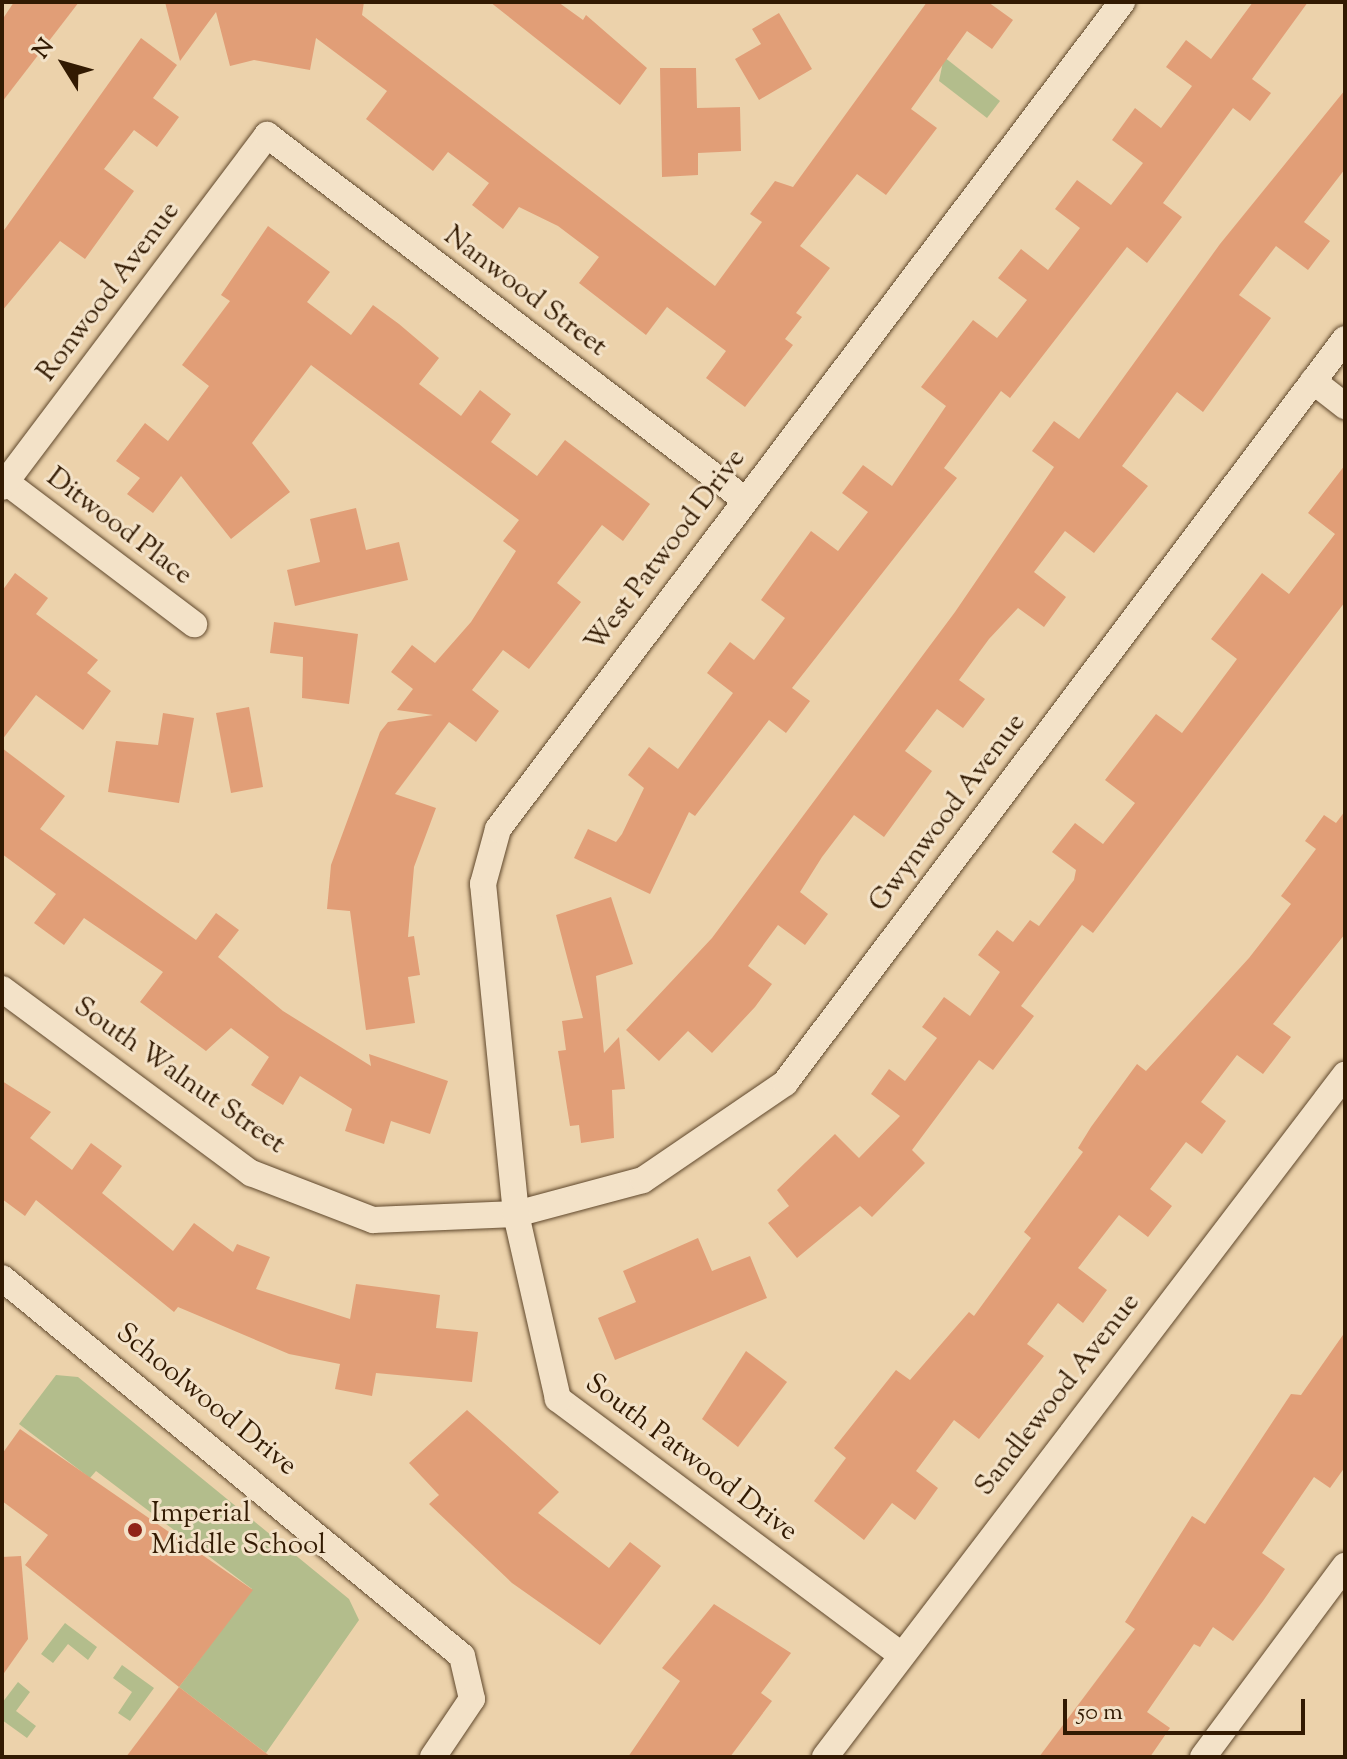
<!DOCTYPE html>
<style>
body{margin:0}
#map{position:relative;width:1347px;height:1759px;overflow:hidden;background:#ecd2ab;font-family:"Sorts Mill Goudy",serif}
div>[style]{position:absolute}
.green>*{inset:0;background:#b3bd8c}
.building>*{inset:0;background:#e19e77}
.roads{filter:drop-shadow(0 0 2px #60482c) drop-shadow(0 0 2px #60482c)}
.minor>*{height:26px;margin:-13px;padding:0 13px;transform-origin:13px;border-radius:13px;background:#f3e2c8}
.dots>*{width:22px;height:22px;translate:-50% -50%;box-sizing:border-box;border:4px solid #f3e2c8;border-radius:50%}
span{translate:-50% -50%;white-space:nowrap;text-align:center;line-height:1.15;-webkit-text-stroke:6px #f3e2c8;paint-order:stroke}
.street-label{font-size:28px;color:#321a02}
.poi-label{font-size:28px;color:#321a02}
.left{translate:0 -50%;text-align:left}
.frame{position:absolute;inset:0;border:4px solid #321a02;pointer-events:none}
.north{position:absolute;left:24px;top:24px;width:80px;height:80px;-webkit-text-stroke:6px #f3e2c8;paint-order:stroke;rotate:307deg;font-size:22px;font-weight:700;line-height:32px;text-align:center;color:#321a02}
.north::after{content:'';display:block;margin:auto;width:28px;height:36px;background:#321a02;clip-path:polygon(50% 0,100% 100%,50% 72%,0 100%)}
.scale{position:absolute;left:1063px;top:1699px;width:242px;height:36px;box-sizing:border-box;border:4px solid #321a02;border-top:0;padding-left:10px;font-size:24px;line-height:28px;white-space:nowrap;color:#321a02;-webkit-text-stroke:6px #f3e2c8;paint-order:stroke}
</style>
<div id="map">
<div class="green">
<div style="clip-path:polygon(944px 57px,1000px 101px,987px 118px,939px 81px)"></div>
<div style="clip-path:polygon(56px 1375px,78px 1377px,349px 1599px,359px 1620px,266px 1753px,179px 1687px,252px 1589px,96px 1471px,90px 1478px,19px 1424px)"></div>
<div style="clip-path:polygon(65px 1623px,97px 1647px,88px 1660px,68px 1644px,53px 1663px,41px 1654px)"></div>
<div style="clip-path:polygon(122px 1665px,154px 1688px,130px 1721px,118px 1713px,132px 1692px,113px 1678px)"></div>
<div style="clip-path:polygon(18px 1682px,30px 1692px,16px 1711px,36px 1726px,27px 1738px,2px 1720px,2px 1703px)"></div>
</div>
<div class="building">
<div style="clip-path:polygon(14px 2px,79px 2px,2px 102px,2px 20px)"></div>
<div style="clip-path:polygon(165px 2px,364px 2px,362px 15px,715px 286px,762px 222px,750px 214px,775px 181px,793px 187px,927px 2px,988px 2px,1013px 20px,992px 49px,967px 31px,911px 109px,937px 128px,886px 195px,857px 174px,800px 246px,830px 268px,796px 313px,802px 317px,785px 339px,793px 345px,745px 407px,706px 378px,726px 351px,667px 307px,646px 335px,579px 283px,599px 257px,558px 226px,519px 207px,503px 229px,472px 205px,489px 183px,448px 152px,433px 171px,366px 119px,387px 91px,316px 38px,310px 70px,254px 60px,230px 66px,216px 12px,180px 61px)"></div>
<div style="clip-path:polygon(490px 2px,558px 2px,583px 20px,586px 15px,647px 68px,620px 105px)"></div>
<div style="clip-path:polygon(1253px 2px,1308px 2px,1252px 79px,1271px 93px,1250px 121px,1233px 108px,1163px 203px,1182px 217px,1147px 263px,1127px 247px,1010px 398px,1001px 391px,944px 468px,957px 478px,792px 688px,810px 701px,786px 733px,769px 720px,695px 816px,689px 812px,650px 894px,574px 858px,588px 829px,616px 842px,622px 834px,644px 788px,628px 775px,649px 747px,678px 769px,709px 726px,733px 693px,707px 673px,730px 642px,754px 660px,785px 618px,761px 600px,811px 531px,838px 551px,868px 512px,842px 493px,863px 465px,892px 486px,946px 406px,921px 387px,973px 320px,997px 338px,1027px 300px,998px 278px,1021px 249px,1048px 270px,1080px 228px,1055px 209px,1077px 180px,1111px 205px,1143px 163px,1112px 140px,1135px 108px,1161px 128px,1192px 86px,1166px 67px,1186px 40px,1211px 59px)"></div>
<div style="clip-path:polygon(779px 13px,812px 69px,759px 100px,735px 59px,761px 44px,752px 29px)"></div>
<div style="clip-path:polygon(141px 38px,177px 65px,153px 98px,179px 117px,157px 147px,134px 130px,104px 169px,134px 191px,85px 259px,60px 241px,2px 311px,2px 233px)"></div>
<div style="clip-path:polygon(660px 68px,696px 68px,697px 108px,740px 107px,741px 151px,698px 153px,698px 175px,662px 177px)"></div>
<div style="clip-path:polygon(1345px 90px,1345px 169px,1304px 222px,1330px 241px,1308px 270px,1276px 246px,1239px 295px,1271px 318px,1203px 412px,1177px 392px,1122px 466px,1148px 486px,1094px 553px,1065px 531px,1034px 572px,1066px 597px,1044px 627px,1018px 608px,989px 639px,959px 680px,985px 699px,963px 728px,937px 709px,905px 751px,932px 771px,884px 837px,854px 815px,822px 857px,800px 892px,828px 914px,805px 945px,778px 925px,748px 966px,772px 984px,755px 1007px,712px 1053px,688px 1031px,659px 1061px,626px 1030px,712px 938px,955px 612px,1054px 467px,1032px 451px,1054px 421px,1079px 439px,1220px 244px)"></div>
<div style="clip-path:polygon(268px 226px,330px 272px,307px 302px,351px 335px,373px 305px,399px 324px,439px 358px,419px 384px,461px 416px,480px 390px,511px 414px,491px 442px,537px 476px,565px 440px,650px 504px,623px 541px,602px 525px,557px 583px,581px 602px,529px 669px,503px 650px,472px 690px,499px 711px,476px 742px,449px 722px,395px 794px,436px 808px,414px 867px,408px 937px,414px 936px,420px 975px,408px 977px,415px 1023px,366px 1030px,350px 911px,327px 909px,331px 865px,380px 732px,388px 722px,433px 715px,397px 710px,413px 689px,391px 672px,412px 645px,435px 663px,471px 622px,516px 551px,503px 541px,519px 520px,311px 365px,252px 443px,290px 492px,231px 539px,181px 476px,153px 513px,127px 494px,140px 478px,116px 461px,145px 423px,168px 441px,209px 386px,182px 365px,230px 301px,221px 295px)"></div>
<div style="clip-path:polygon(1345px 465px,1345px 602px,1093px 933px,1082px 925px,1021px 1006px,1034px 1016px,993px 1070px,979px 1060px,912px 1150px,925px 1163px,872px 1217px,860px 1206px,797px 1258px,768px 1223px,789px 1206px,777px 1190px,835px 1134px,859px 1158px,900px 1116px,871px 1094px,889px 1069px,905px 1081px,937px 1038px,922px 1027px,944px 997px,970px 1016px,1000px 972px,978px 955px,997px 930px,1013px 942px,1030px 920px,1039px 926px,1074px 880px,1076px 870px,1052px 852px,1075px 823px,1103px 844px,1135px 803px,1105px 780px,1156px 714px,1182px 733px,1237px 659px,1211px 639px,1262px 573px,1289px 594px,1335px 534px,1308px 513px)"></div>
<div style="clip-path:polygon(356px 508px,366px 550px,399px 542px,408px 580px,295px 606px,287px 570px,320px 562px,310px 519px)"></div>
<div style="clip-path:polygon(15px 573px,48px 598px,36px 614px,98px 660px,87px 673px,111px 691px,83px 730px,36px 695px,2px 740px,2px 591px)"></div>
<div style="clip-path:polygon(274px 622px,358px 634px,349px 704px,302px 698px,303px 657px,270px 653px)"></div>
<div style="clip-path:polygon(249px 707px,263px 787px,231px 793px,216px 713px)"></div>
<div style="clip-path:polygon(163px 713px,194px 718px,179px 803px,108px 792px,116px 741px,158px 745px)"></div>
<div style="clip-path:polygon(2px 748px,65px 796px,40px 829px,196px 940px,216px 913px,239px 930px,218px 957px,283px 1011px,371px 1066px,369px 1054px,448px 1081px,430px 1134px,391px 1121px,384px 1144px,345px 1131px,352px 1109px,300px 1076px,283px 1105px,251px 1085px,269px 1057px,231px 1028px,206px 1051px,140px 1002px,163px 972px,84px 918px,64px 945px,34px 923px,56px 894px,2px 854px)"></div>
<div style="clip-path:polygon(1345px 811px,1345px 934px,1273px 1024px,1291px 1037px,1263px 1074px,1237px 1055px,1201px 1102px,1226px 1121px,1202px 1154px,1186px 1142px,1150px 1189px,1172px 1206px,1148px 1237px,1119px 1215px,1078px 1268px,1107px 1290px,1083px 1323px,1058px 1303px,1027px 1344px,1044px 1356px,979px 1439px,954px 1420px,916px 1471px,938px 1488px,915px 1520px,892px 1503px,864px 1540px,814px 1501px,846px 1458px,834px 1448px,896px 1370px,910px 1380px,969px 1312px,974px 1316px,1031px 1238px,1024px 1232px,1083px 1152px,1078px 1148px,1091px 1127px,1137px 1064px,1146px 1071px,1249px 958px,1291px 904px,1281px 896px,1316px 849px,1305px 841px,1324px 815px,1336px 823px)"></div>
<div style="clip-path:polygon(611px 897px,633px 964px,596px 976px,604px 1053px,619px 1037px,625px 1089px,612px 1090px,614px 1138px,581px 1143px,579px 1125px,570px 1126px,558px 1051px,566px 1050px,562px 1021px,583px 1018px,556px 915px)"></div>
<div style="clip-path:polygon(2px 1081px,51px 1112px,30px 1138px,72px 1170px,91px 1143px,122px 1166px,102px 1193px,173px 1251px,194px 1223px,233px 1252px,237px 1244px,270px 1257px,256px 1289px,350px 1319px,356px 1284px,440px 1295px,436px 1328px,478px 1332px,472px 1382px,376px 1373px,372px 1396px,335px 1389px,340px 1364px,289px 1354px,178px 1307px,174px 1312px,36px 1200px,25px 1216px,2px 1199px)"></div>
<div style="clip-path:polygon(698px 1238px,712px 1271px,750px 1256px,767px 1298px,615px 1360px,598px 1318px,636px 1302px,623px 1271px)"></div>
<div style="clip-path:polygon(1345px 1332px,1345px 1467px,1330px 1488px,1314px 1477px,1262px 1553px,1285px 1569px,1263px 1601px,1233px 1641px,1213px 1627px,1200px 1647px,1194px 1644px,1147px 1712px,1170px 1728px,1150px 1757px,1039px 1757px,1135px 1629px,1125px 1622px,1192px 1516px,1205px 1524px,1291px 1394px,1301px 1395px)"></div>
<div style="clip-path:polygon(746px 1351px,787px 1382px,738px 1447px,702px 1419px)"></div>
<div style="clip-path:polygon(467px 1410px,559px 1492px,538px 1513px,609px 1568px,630px 1542px,661px 1566px,600px 1645px,512px 1583px,429px 1504px,439px 1495px,409px 1463px)"></div>
<div style="clip-path:polygon(20px 1429px,253px 1590px,179px 1687px,25px 1565px,48px 1535px,2px 1501px,2px 1454px)"></div>
<div style="clip-path:polygon(21px 1556px,28px 1639px,2px 1676px,2px 1557px)"></div>
<div style="clip-path:polygon(714px 1604px,791px 1653px,761px 1693px,772px 1701px,730px 1757px,628px 1757px,680px 1681px,662px 1668px)"></div>
<div style="clip-path:polygon(179px 1687px,271px 1757px,126px 1757px)"></div>
</div>
<div class="roads">
<div class="minor">
<div style="left:1313px;top:381px;width:41px;rotate:38deg"></div>
<div style="left:6px;top:482px;width:236px;rotate:37.1deg"></div>
<div style="left:2px;top:487px;width:441px;rotate:-53deg"></div>
<div style="left:267px;top:135px;width:600px;rotate:37.35deg"></div>
<div style="left:2px;top:989px;width:310px;rotate:36.5deg"></div>
<div style="left:251px;top:1173px;width:131px;rotate:21.1deg"></div>
<div style="left:373px;top:1220px;width:143px;rotate:-2.4deg"></div>
<div style="left:516px;top:1214px;width:131px;rotate:-15deg"></div>
<div style="left:643px;top:1180px;width:172px;rotate:-34.3deg"></div>
<div style="left:785px;top:1083px;width:931px;rotate:-53.03deg"></div>
<div style="left:2px;top:1278px;width:595px;rotate:39.41deg"></div>
<div style="left:462px;top:1656px;width:44px;rotate:76.9deg"></div>
<div style="left:472px;top:1699px;width:70px;rotate:123.9deg"></div>
<div style="left:900px;top:1654px;width:427px;rotate:-143.3deg"></div>
<div style="left:558px;top:1399px;width:190px;rotate:-102.8deg"></div>
<div style="left:516px;top:1214px;width:332px;rotate:-95.7deg"></div>
<div style="left:483px;top:884px;width:57px;rotate:-74.7deg"></div>
<div style="left:498px;top:829px;width:1036px;rotate:-52.96deg"></div>
<div style="left:825px;top:1757px;width:858px;rotate:-52.68deg"></div>
<div style="left:1203px;top:1757px;width:238px;rotate:-53.4deg"></div>
</div>
</div>
<div class="dots">
<div style="left:135px;top:1530px;background:#8f2418"></div>
</div>
<div class="street-label">
<span style="left:109px;top:292px;rotate:-53deg">Ronwood Avenue</span>
<span style="left:525px;top:292px;rotate:37deg">Nanwood Street</span>
<span style="left:119px;top:527px;rotate:37deg">Ditwood Place</span>
<span style="left:666px;top:551px;rotate:-53deg">West Patwood Drive</span>
<span style="left:948px;top:813px;rotate:-53deg">Gwynwood Avenue</span>
<span style="left:179px;top:1076px;rotate:35deg">South Walnut Street</span>
<span style="left:1058px;top:1395px;rotate:-52deg">Sandlewood Avenue</span>
<span style="left:206px;top:1400px;rotate:39deg">Schoolwood Drive</span>
<span style="left:691px;top:1458px;rotate:37deg">South Patwood Drive</span>
</div>
<div class="poi-label">
<span class="left" style="left:151px;top:1530px">Imperial<br>Middle School</span>
</div>
<div class="frame"></div>
<div class="north">N</div>
<div class="scale">50 m</div>
</div>
